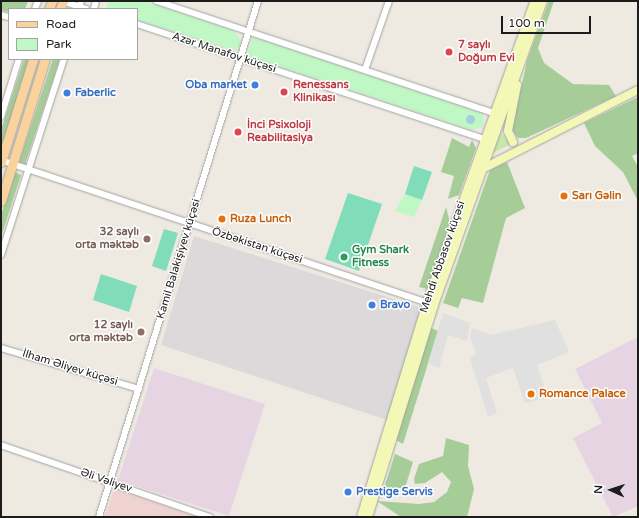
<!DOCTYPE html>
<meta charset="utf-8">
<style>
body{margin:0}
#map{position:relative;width:639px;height:518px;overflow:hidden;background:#eeeae2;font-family:"Varela Round",sans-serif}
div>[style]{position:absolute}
.residential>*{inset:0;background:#dbd9d9}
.commercial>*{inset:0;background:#efd3d1}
.industrial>*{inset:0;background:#e7d4e3}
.grass>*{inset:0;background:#c7e8a8}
.forest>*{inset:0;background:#a6cc97}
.park>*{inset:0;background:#bff8c4}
.pitch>*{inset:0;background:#81dcba}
.parking>*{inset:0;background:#e0e0e0}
.water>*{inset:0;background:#a3cedb}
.round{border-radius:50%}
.roads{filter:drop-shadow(0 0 1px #a3a3a3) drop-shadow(0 0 1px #a3a3a3)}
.street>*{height:5.5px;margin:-2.75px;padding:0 2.75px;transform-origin:2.75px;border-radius:2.75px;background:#fff}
.secondary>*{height:8px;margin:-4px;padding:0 4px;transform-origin:4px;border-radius:4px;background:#f4f8b6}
.primary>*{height:9px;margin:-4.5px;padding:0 4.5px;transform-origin:4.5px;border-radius:4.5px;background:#fad29b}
.dots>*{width:11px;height:11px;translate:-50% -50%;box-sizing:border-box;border:2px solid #fff;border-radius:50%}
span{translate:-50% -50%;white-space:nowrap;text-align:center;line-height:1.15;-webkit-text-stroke:3px #fff;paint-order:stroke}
.health-label{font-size:11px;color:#be3a42;font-weight:700}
.left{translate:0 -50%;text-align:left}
.street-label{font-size:11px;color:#1c1c1c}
.shop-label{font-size:11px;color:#366cbe;font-weight:700}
.right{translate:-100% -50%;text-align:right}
.food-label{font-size:11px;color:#c56008;font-weight:700}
.education-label{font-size:11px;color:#785e54;font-weight:700}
.leisure-label{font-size:11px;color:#27864d;font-weight:700}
.frame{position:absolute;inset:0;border:2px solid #1c1c1c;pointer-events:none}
.legend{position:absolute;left:8px;top:8px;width:130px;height:52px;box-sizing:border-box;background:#fff;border:1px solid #a4a4a4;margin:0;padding:5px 7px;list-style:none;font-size:12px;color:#1c1c1c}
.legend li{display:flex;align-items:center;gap:8px;height:20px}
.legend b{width:20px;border:1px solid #a4a4a4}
.north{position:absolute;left:591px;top:470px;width:40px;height:40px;-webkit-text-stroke:3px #fff;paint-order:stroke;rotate:273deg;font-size:11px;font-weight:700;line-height:16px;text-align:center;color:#1c1c1c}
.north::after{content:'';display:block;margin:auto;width:14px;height:18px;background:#1c1c1c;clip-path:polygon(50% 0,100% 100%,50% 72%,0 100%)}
.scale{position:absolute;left:501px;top:16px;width:90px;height:18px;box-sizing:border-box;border:2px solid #1c1c1c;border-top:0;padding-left:5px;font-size:12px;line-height:14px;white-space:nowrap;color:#1c1c1c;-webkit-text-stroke:3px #fff;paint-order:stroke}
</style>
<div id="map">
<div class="residential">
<div style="clip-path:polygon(194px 236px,422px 308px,387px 420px,161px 345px)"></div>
</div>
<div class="commercial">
<div style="clip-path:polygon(117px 490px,140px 497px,197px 517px,105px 517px,113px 492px)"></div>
</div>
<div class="industrial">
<div style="clip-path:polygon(638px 337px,638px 506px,613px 517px,573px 438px,602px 423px,575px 369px)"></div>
<div style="clip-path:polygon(154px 368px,265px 404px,229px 516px,118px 480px)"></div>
</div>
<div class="grass">
<div style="clip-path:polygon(499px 131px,511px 144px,489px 155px)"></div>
</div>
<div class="forest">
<div style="clip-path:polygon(1px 1px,28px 1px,25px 9px,9px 9px,9px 12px,1px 10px)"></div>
<div style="clip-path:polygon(549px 1px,554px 1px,538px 48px,544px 63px,573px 84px,609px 85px,616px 96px,526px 138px,518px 138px,512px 130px,527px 61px)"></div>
<div style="clip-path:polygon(24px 59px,32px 59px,1px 155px,1px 130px)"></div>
<div style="clip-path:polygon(53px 59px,60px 59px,25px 164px,19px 162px)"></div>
<div style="clip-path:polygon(638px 97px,638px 153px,632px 156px,638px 167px,638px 201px,623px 172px,595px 146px,584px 123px)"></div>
<div style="clip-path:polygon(452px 138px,469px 147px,472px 140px,476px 148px,459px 195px,448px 199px,454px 176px,441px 172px)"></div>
<div style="clip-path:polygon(507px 162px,525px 208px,506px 218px,483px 303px,462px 298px,458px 308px,443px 303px,490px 170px)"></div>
<div style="clip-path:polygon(15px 172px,21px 175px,1px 237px,1px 215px)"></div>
<div style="clip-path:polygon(446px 207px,450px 223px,427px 289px,419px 287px)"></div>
<div style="clip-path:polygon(431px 328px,438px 331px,403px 444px,396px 440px)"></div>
<div style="clip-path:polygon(446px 438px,469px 445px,468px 466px,474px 489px,467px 517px,401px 517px,377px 501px,419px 504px,434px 502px,447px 492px,451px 482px,442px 472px,425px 483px,415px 484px,414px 479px,419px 464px,443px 456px)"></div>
<div style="clip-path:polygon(395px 454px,413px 462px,405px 488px,384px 488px)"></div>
</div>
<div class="park">
<div style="clip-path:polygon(108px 1px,144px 1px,234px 31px,242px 42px,237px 50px,233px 50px,137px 20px,137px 9px,106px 9px)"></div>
<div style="clip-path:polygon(253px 37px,480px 112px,484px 116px,483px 127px,472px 130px,247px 56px)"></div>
<div style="clip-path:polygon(405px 194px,422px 200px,414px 217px,395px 211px)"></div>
</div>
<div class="pitch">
<div style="clip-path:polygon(414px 166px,432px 172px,422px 200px,405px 194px)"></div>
<div style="clip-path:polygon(348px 193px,382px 204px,359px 271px,325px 259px)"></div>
<div style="clip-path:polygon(164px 229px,178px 233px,166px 271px,152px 266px)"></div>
<div style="clip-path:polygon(101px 274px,137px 286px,129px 312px,93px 300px)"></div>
</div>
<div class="parking">
<div style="clip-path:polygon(443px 313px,470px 323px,467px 341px,448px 335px,439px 368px,428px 363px)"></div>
<div style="clip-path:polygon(555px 320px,569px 352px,537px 365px,548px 398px,525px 403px,513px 368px,486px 378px,497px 413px,488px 417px,470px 358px,476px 354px,470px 337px,472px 328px,491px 335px)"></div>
</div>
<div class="water">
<div class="round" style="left:465.5px;top:114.5px;width:9px;height:9px"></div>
</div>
<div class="roads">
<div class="street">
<div style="left:62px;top:1px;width:25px;rotate:18deg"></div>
<div style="left:157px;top:1px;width:355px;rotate:18.4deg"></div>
<div style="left:35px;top:9px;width:9px;rotate:-69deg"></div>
<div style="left:79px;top:9px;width:8px;rotate:-76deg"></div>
<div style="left:94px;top:9px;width:8px;rotate:-76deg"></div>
<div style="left:1px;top:15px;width:8px;rotate:14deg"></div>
<div style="left:137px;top:24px;width:370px;rotate:18.3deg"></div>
<div style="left:365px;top:70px;width:73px;rotate:-70.8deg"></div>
<div style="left:1px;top:117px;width:61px;rotate:-72.8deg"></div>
<div style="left:1px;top:160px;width:451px;rotate:18.5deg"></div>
<div style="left:1px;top:255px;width:206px;rotate:-72.2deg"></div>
<div style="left:1px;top:348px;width:144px;rotate:16.5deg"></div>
<div style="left:1px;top:445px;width:221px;rotate:19deg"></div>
<div style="left:99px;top:517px;width:540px;rotate:-72.87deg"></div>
</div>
<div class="secondary">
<div style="left:513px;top:142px;width:12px;rotate:-114deg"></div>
<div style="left:508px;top:131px;width:47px;rotate:-78.9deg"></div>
<div style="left:482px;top:169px;width:175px;rotate:-26.9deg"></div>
<div style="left:361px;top:517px;width:225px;rotate:-72.9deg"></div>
<div style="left:427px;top:302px;width:320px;rotate:-70.3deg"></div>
<div style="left:368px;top:517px;width:222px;rotate:-72.7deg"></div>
<div style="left:434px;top:305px;width:323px;rotate:-70.3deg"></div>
</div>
<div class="primary">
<div style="left:49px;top:9px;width:9px;rotate:-69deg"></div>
<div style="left:60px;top:9px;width:9px;rotate:-69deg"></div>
<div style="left:1px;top:162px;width:108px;rotate:-72.7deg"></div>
<div style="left:1px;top:201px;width:149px;rotate:-72.8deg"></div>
</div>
</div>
<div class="dots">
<div style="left:449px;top:52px;background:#e0444e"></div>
<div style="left:255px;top:85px;background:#3f7fe0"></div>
<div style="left:284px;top:92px;background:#e0444e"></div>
<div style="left:67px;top:93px;background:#3f7fe0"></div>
<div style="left:238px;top:132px;background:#e0444e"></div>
<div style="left:564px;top:196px;background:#e8710a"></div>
<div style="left:222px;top:219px;background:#e8710a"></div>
<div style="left:147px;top:239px;background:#8d6e63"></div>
<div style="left:344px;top:257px;background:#2e9e5b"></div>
<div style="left:372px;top:305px;background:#3f7fe0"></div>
<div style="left:141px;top:332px;background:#8d6e63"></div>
<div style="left:531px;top:394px;background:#e8710a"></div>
<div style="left:348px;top:492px;background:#3f7fe0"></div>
</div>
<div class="health-label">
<span class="left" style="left:458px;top:52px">7 saylı<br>Doğum Evi</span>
<span class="left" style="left:293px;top:92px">Renessans<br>Klinikası</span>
<span class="left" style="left:247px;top:132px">İnci Psixoloji<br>Reabilitasiya</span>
</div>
<div class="street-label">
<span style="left:224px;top:53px;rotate:18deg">Azər Manafov küçəsi</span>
<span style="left:257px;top:246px;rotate:18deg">Özbəkistan küçəsi</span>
<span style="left:443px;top:257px;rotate:-71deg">Mehdi Abbasov küçəsi</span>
<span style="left:179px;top:259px;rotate:-73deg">Kamil Balakişiyev küçəsi</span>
<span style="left:70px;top:368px;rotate:17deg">İlham Əliyev küçəsi</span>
<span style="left:106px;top:481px;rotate:19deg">Əli Vəliyev</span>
</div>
<div class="shop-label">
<span class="right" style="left:247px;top:85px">Oba market</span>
<span class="left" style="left:75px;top:93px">Faberlic</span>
<span class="left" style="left:380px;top:305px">Bravo</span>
<span class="left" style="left:356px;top:492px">Prestige Servis</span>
</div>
<div class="food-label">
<span class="left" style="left:572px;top:196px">Sarı Gəlin</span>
<span class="left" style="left:230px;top:219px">Ruza Lunch</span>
<span class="left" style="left:539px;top:394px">Romance Palace</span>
</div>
<div class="education-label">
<span class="right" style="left:139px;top:239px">32 saylı<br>orta məktəb</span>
<span class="right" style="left:133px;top:332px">12 saylı<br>orta məktəb</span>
</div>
<div class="leisure-label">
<span class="left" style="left:352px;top:257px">Gym Shark<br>Fitness</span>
</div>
<div class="frame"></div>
<ul class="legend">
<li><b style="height:5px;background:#fad29b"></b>Road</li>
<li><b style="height:11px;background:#bff8c4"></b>Park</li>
</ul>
<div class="north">N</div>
<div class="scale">100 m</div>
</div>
